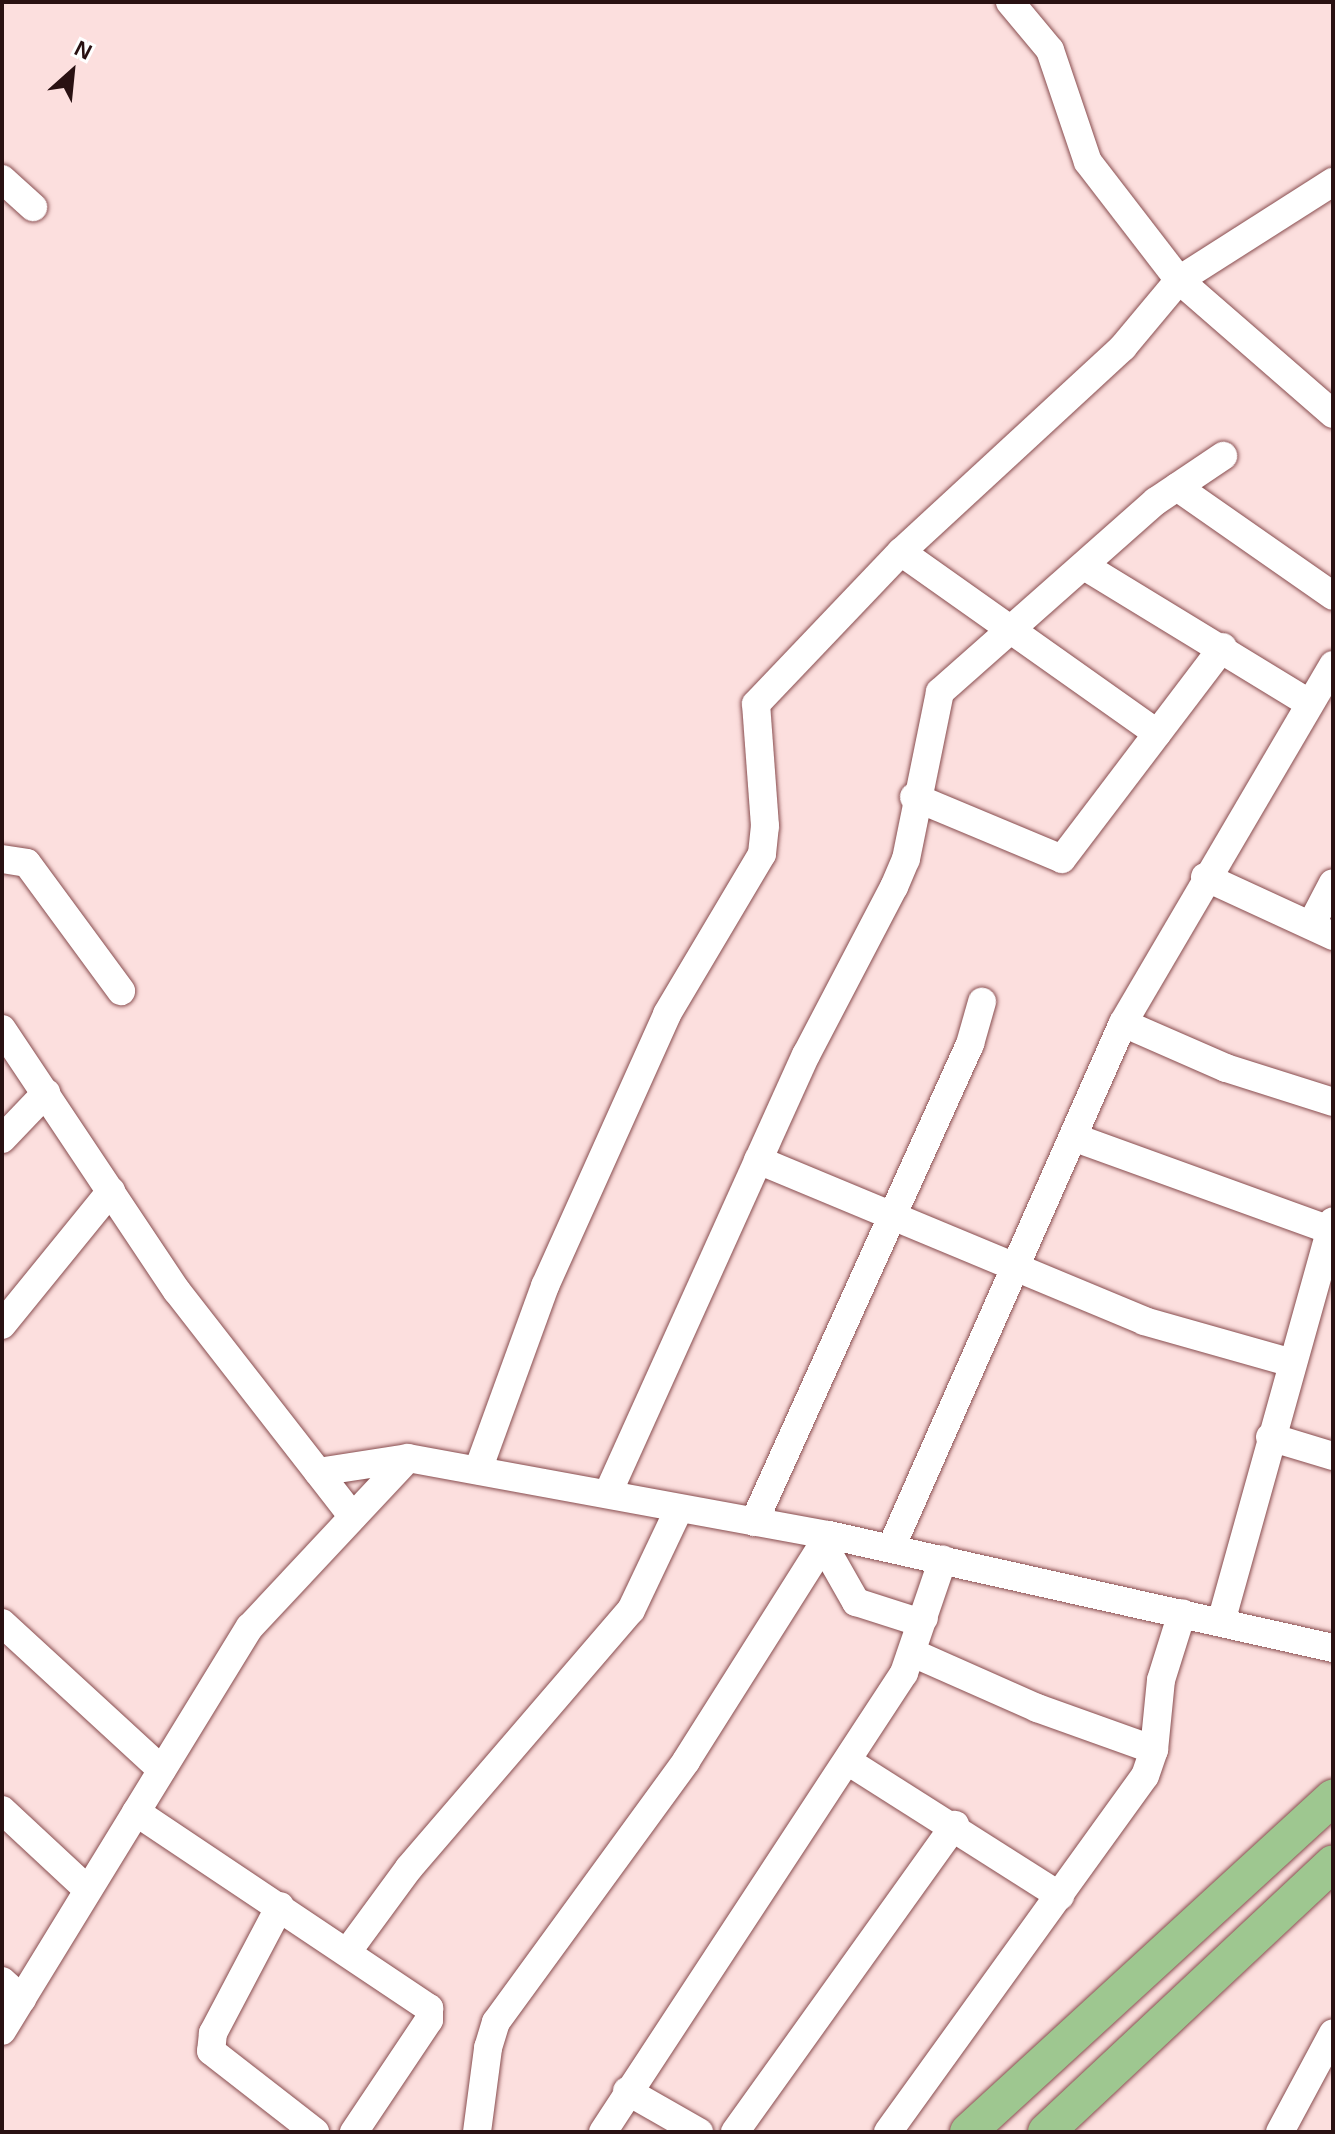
<!DOCTYPE html>
<style>
body{margin:0}
#map{position:relative;width:1335px;height:2134px;overflow:hidden;background:#fcdfde;font-family:Helvetica,sans-serif}
div>[style]{position:absolute}
.roads{filter:drop-shadow(0 0 2px #884d4f) drop-shadow(0 0 2px #884d4f)}
.minor>*{height:28px;margin:-14px;padding:0 14px;transform-origin:14px;border-radius:14px;background:#fff}
.major>*{height:36px;margin:-18px;padding:0 18px;transform-origin:18px;border-radius:18px;background:#9ec790}
span{translate:-50% -50%;white-space:nowrap;text-align:center;line-height:1.15;-webkit-text-stroke:7px #fff;paint-order:stroke}
.frame{position:absolute;inset:0;border:4px solid #291112;pointer-events:none}
.north{position:absolute;left:32px;top:32px;width:80px;height:80px;-webkit-text-stroke:6px #fff;paint-order:stroke;rotate:27deg;font-size:22px;font-weight:700;line-height:32px;text-align:center;color:#291112}
.north::after{content:'';display:block;margin:auto;width:28px;height:36px;background:#291112;clip-path:polygon(50% 0,100% 100%,50% 72%,0 100%)}
</style>
<div id="map">
<div class="roads">
<div class="minor">
<div style="left:1010px;top:2px;width:62px;rotate:50.2deg"></div>
<div style="left:1050px;top:50px;width:118px;rotate:71.3deg"></div>
<div style="left:1088px;top:162px;width:149px;rotate:52.4deg"></div>
<div style="left:1179px;top:280px;width:204px;rotate:41deg"></div>
<div style="left:2px;top:179px;width:42px;rotate:42.1deg"></div>
<div style="left:1177px;top:487px;width:190px;rotate:34.9deg"></div>
<div style="left:901px;top:552px;width:314px;rotate:35.3deg"></div>
<div style="left:1086px;top:567px;width:261px;rotate:31.4deg"></div>
<div style="left:914px;top:797px;width:160px;rotate:22.7deg"></div>
<div style="left:1062px;top:859px;width:266px;rotate:-52.8deg"></div>
<div style="left:2px;top:859px;width:25px;rotate:9deg"></div>
<div style="left:27px;top:863px;width:159px;rotate:53.7deg"></div>
<div style="left:1205px;top:877px;width:141px;rotate:24.7deg"></div>
<div style="left:1311px;top:925px;width:47px;rotate:-62.4deg"></div>
<div style="left:1123px;top:1023px;width:112px;rotate:23.6deg"></div>
<div style="left:1226px;top:1068px;width:112px;rotate:17.6deg"></div>
<div style="left:2px;top:1029px;width:315px;rotate:56.3deg"></div>
<div style="left:177px;top:1291px;width:286px;rotate:52.1deg"></div>
<div style="left:1073px;top:1137px;width:273px;rotate:19.9deg"></div>
<div style="left:2px;top:1139px;width:64px;rotate:-46.3deg"></div>
<div style="left:758px;top:1160px;width:418px;rotate:22.6deg"></div>
<div style="left:1144px;top:1321px;width:154px;rotate:15.8deg"></div>
<div style="left:2px;top:1325px;width:173px;rotate:-50.9deg"></div>
<div style="left:1270px;top:1437px;width:66px;rotate:16.8deg"></div>
<div style="left:478px;top:1470px;width:196px;rotate:-70deg"></div>
<div style="left:545px;top:1286px;width:298px;rotate:-65.8deg"></div>
<div style="left:667px;top:1014px;width:186px;rotate:-59.3deg"></div>
<div style="left:762px;top:854px;width:28px;rotate:-84deg"></div>
<div style="left:765px;top:826px;width:122px;rotate:-94.2deg"></div>
<div style="left:756px;top:704px;width:210px;rotate:-46.4deg"></div>
<div style="left:901px;top:552px;width:302px;rotate:-42.7deg"></div>
<div style="left:1123px;top:347px;width:87px;rotate:-50.1deg"></div>
<div style="left:1179px;top:280px;width:183px;rotate:-32.5deg"></div>
<div style="left:318px;top:1472px;width:91px;rotate:-8.8deg"></div>
<div style="left:608px;top:1493px;width:481px;rotate:-65.7deg"></div>
<div style="left:806px;top:1055px;width:190px;rotate:-62.4deg"></div>
<div style="left:894px;top:887px;width:30px;rotate:-67deg"></div>
<div style="left:906px;top:859px;width:170px;rotate:-78.5deg"></div>
<div style="left:940px;top:692px;width:288px;rotate:-41.5deg"></div>
<div style="left:1156px;top:501px;width:81px;rotate:-33.9deg"></div>
<div style="left:754px;top:1522px;width:525px;rotate:-65.68deg"></div>
<div style="left:970px;top:1044px;width:44px;rotate:-74.1deg"></div>
<div style="left:823px;top:1544px;width:67px;rotate:60.4deg"></div>
<div style="left:856px;top:1602px;width:59px;rotate:17.8deg"></div>
<div style="left:912px;top:1620px;width:12px;rotate:-9deg"></div>
<div style="left:891px;top:1548px;width:574px;rotate:-66.16deg"></div>
<div style="left:1123px;top:1023px;width:415px;rotate:-59.6deg"></div>
<div style="left:1221px;top:1622px;width:416px;rotate:-74.4deg"></div>
<div style="left:2px;top:1623px;width:217px;rotate:42.6deg"></div>
<div style="left:913px;top:1653px;width:136px;rotate:23.9deg"></div>
<div style="left:1037px;top:1708px;width:124px;rotate:19.7deg"></div>
<div style="left:849px;top:1762px;width:250px;rotate:32.4deg"></div>
<div style="left:2px;top:1810px;width:117px;rotate:42.9deg"></div>
<div style="left:136px;top:1812px;width:353px;rotate:33.8deg"></div>
<div style="left:429px;top:2008px;width:12px;rotate:90deg"></div>
<div style="left:429px;top:2020px;width:135px;rotate:123.8deg"></div>
<div style="left:280px;top:1906px;width:144px;rotate:117.8deg"></div>
<div style="left:213px;top:2033px;width:18px;rotate:96deg"></div>
<div style="left:211px;top:2051px;width:132px;rotate:37.9deg"></div>
<div style="left:348px;top:1951px;width:103px;rotate:-53.7deg"></div>
<div style="left:409px;top:1868px;width:340px;rotate:-49.3deg"></div>
<div style="left:631px;top:1610px;width:112px;rotate:-64.6deg"></div>
<div style="left:2px;top:1981px;width:27px;rotate:42deg"></div>
<div style="left:2px;top:2031px;width:474px;rotate:-58.5deg"></div>
<div style="left:250px;top:1627px;width:231px;rotate:-46.9deg"></div>
<div style="left:408px;top:1458px;width:428px;rotate:10.4deg"></div>
<div style="left:829px;top:1535px;width:517px;rotate:12.64deg"></div>
<div style="left:627px;top:2091px;width:83px;rotate:29.7deg"></div>
<div style="left:477px;top:2132px;width:85px;rotate:-82.5deg"></div>
<div style="left:488px;top:2048px;width:27px;rotate:-73deg"></div>
<div style="left:496px;top:2022px;width:323px;rotate:-53.9deg"></div>
<div style="left:686px;top:1761px;width:267px;rotate:-57.7deg"></div>
<div style="left:603px;top:2132px;width:549px;rotate:-56.74deg"></div>
<div style="left:904px;top:1673px;width:120px;rotate:-71.1deg"></div>
<div style="left:735px;top:2132px;width:378px;rotate:-54.4deg"></div>
<div style="left:888px;top:2132px;width:439px;rotate:-54.2deg"></div>
<div style="left:1145px;top:1776px;width:28px;rotate:-71deg"></div>
<div style="left:1154px;top:1750px;width:70px;rotate:-84.3deg"></div>
<div style="left:1161px;top:1680px;width:70px;rotate:-72.6deg"></div>
<div style="left:1280px;top:2132px;width:112px;rotate:-61.8deg"></div>
</div>
<div class="major">
<div style="left:968px;top:2132px;width:495px;rotate:-42.5deg"></div>
<div style="left:1046px;top:2132px;width:393px;rotate:-43.1deg"></div>
</div>
</div>
<div class="frame"></div>
<div class="north">N</div>
</div>
